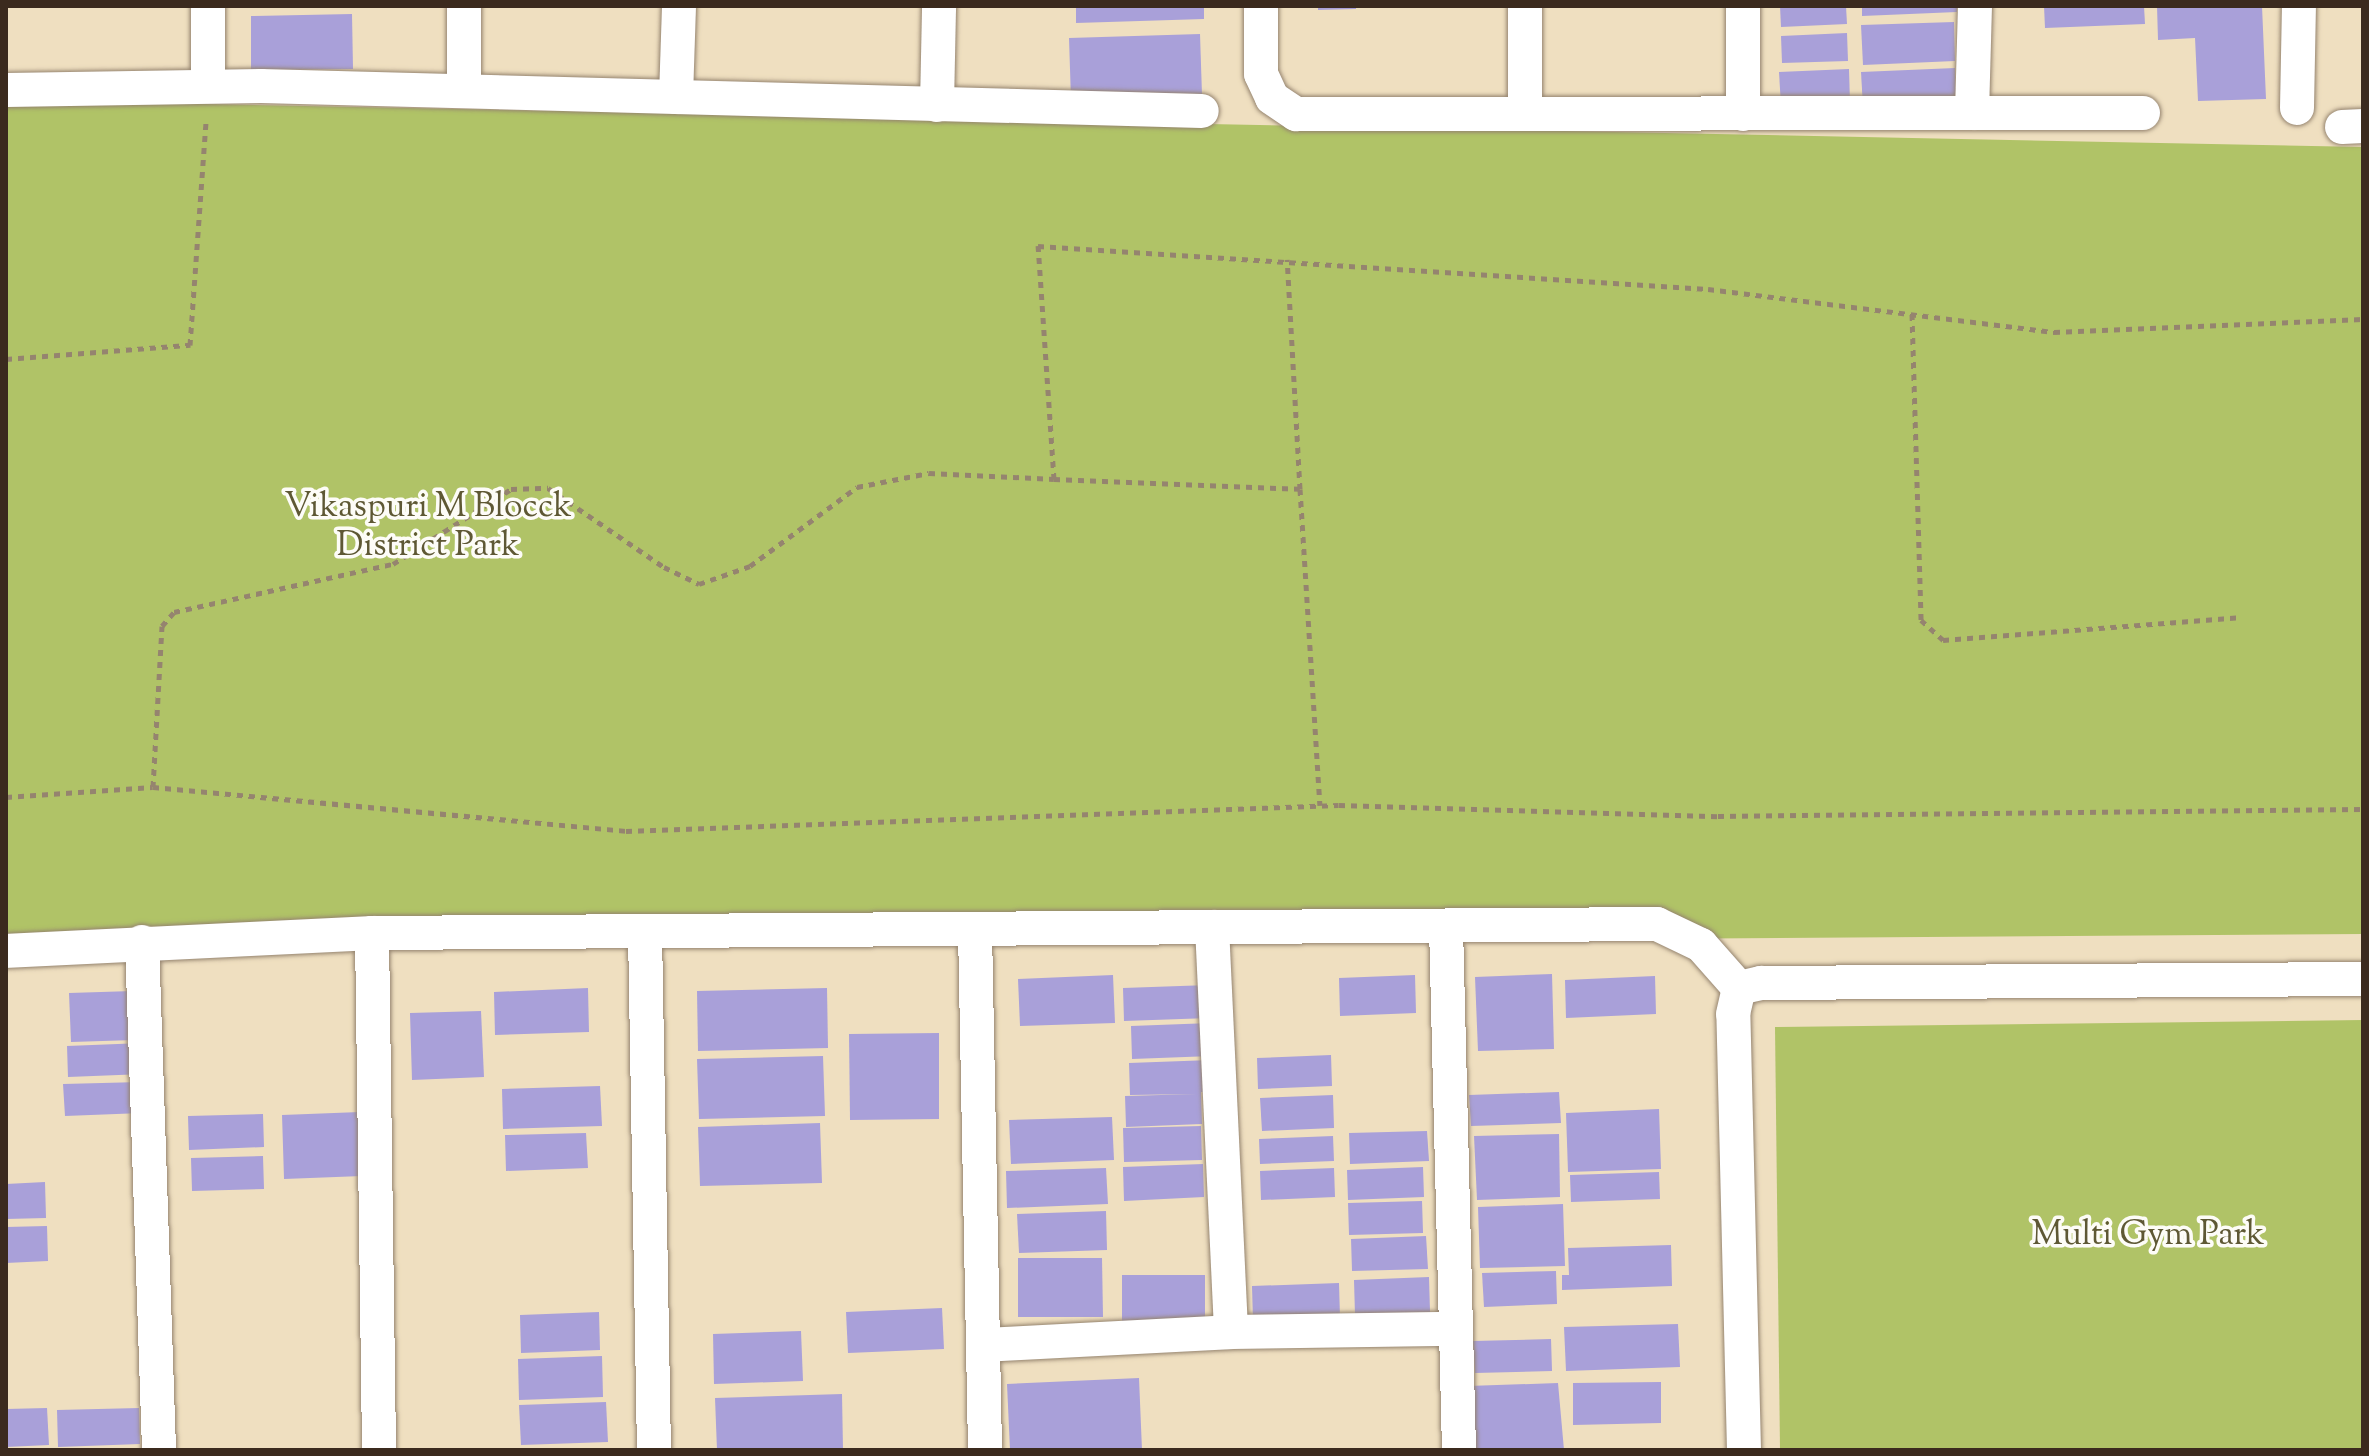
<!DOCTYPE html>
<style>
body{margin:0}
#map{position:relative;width:2369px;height:1456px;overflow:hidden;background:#efdfc0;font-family:"Sorts Mill Goudy",serif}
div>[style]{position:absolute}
.green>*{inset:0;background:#b0c367}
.building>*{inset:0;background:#a9a0d9}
.path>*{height:5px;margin-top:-2.5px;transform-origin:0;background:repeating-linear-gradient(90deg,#95846f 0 6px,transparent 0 12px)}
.roads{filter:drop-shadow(0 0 2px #95846f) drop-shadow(0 0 2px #95846f)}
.street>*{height:34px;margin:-17px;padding:0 17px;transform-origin:17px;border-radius:17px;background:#fff}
span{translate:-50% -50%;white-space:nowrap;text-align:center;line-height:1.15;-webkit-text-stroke:7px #fdfcf7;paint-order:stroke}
.park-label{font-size:34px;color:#5e5834}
.frame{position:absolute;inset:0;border:8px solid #3b2a1e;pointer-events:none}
</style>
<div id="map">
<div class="green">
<div style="clip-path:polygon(6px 100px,2363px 147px,2363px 934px,6px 950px)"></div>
<div style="clip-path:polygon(2363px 1020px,2363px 1450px,1780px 1450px,1775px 1027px)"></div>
</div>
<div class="building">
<div style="clip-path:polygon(1076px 6px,1204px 6px,1204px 19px,1076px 23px)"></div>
<div style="clip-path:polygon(1318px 6px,1356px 6px,1356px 9px,1318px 10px)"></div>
<div style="clip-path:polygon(1780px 6px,1846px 6px,1847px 24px,1781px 27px)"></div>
<div style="clip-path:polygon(1862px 6px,1957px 6px,1957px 12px,1862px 16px)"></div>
<div style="clip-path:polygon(2044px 6px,2144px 6px,2145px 24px,2045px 28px)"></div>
<div style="clip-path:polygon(2157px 6px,2262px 6px,2266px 99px,2198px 101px,2195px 38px,2158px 40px)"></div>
<div style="clip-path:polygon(352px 14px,353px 69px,251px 70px,251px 16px)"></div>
<div style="clip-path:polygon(1954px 22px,1955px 61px,1863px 65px,1861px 25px)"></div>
<div style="clip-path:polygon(1847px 33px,1848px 61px,1782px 63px,1781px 36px)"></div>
<div style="clip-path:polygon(1200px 34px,1202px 95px,1071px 100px,1069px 38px)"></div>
<div style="clip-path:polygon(1955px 68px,1956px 103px,1863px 107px,1861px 72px)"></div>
<div style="clip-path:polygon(1849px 69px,1850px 103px,1781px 106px,1779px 72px)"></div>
<div style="clip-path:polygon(1552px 974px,1554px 1049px,1478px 1051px,1475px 977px)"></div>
<div style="clip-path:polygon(1113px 975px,1115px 1023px,1020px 1026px,1018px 979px)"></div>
<div style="clip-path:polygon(1415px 975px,1416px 1013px,1340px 1016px,1339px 978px)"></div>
<div style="clip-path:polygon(1655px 976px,1656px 1014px,1566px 1018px,1565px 980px)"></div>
<div style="clip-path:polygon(1209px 985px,1210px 1018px,1124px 1021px,1123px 988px)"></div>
<div style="clip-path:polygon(588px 988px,589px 1032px,495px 1035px,494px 992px)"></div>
<div style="clip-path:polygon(827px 988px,828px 1048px,698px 1051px,697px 991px)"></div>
<div style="clip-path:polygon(133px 991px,134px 1040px,71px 1042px,69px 993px)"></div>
<div style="clip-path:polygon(481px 1011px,484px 1077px,412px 1080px,410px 1013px)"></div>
<div style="clip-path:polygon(1211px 1023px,1212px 1056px,1132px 1059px,1131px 1026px)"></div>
<div style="clip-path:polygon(939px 1033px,939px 1119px,850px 1120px,849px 1034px)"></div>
<div style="clip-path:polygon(143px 1043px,144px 1074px,68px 1077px,67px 1046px)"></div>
<div style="clip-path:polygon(1331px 1055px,1332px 1086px,1258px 1089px,1257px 1058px)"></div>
<div style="clip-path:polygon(823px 1056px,825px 1116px,699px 1119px,697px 1059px)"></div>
<div style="clip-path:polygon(1211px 1060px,1212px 1092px,1201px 1092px,1202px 1124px,1126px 1127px,1125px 1096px,1197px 1094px,1130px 1095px,1129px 1063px)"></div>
<div style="clip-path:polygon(141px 1082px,142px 1113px,65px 1116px,63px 1084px)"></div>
<div style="clip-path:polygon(600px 1086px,602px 1126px,503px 1129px,502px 1089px)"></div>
<div style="clip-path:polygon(1559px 1092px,1561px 1123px,1471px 1126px,1469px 1095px)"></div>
<div style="clip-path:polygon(1333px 1095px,1334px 1128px,1262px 1131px,1260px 1098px)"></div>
<div style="clip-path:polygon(1659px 1109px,1661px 1169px,1568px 1172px,1566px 1113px)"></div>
<div style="clip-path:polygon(360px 1112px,362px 1176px,284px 1179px,282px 1115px)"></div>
<div style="clip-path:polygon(263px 1114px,264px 1147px,189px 1150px,188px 1116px)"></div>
<div style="clip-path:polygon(1112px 1117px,1114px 1160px,1011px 1164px,1009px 1120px)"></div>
<div style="clip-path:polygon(820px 1123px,822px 1183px,700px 1186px,698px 1127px)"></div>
<div style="clip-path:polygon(1201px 1126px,1202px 1160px,1124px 1162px,1123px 1128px)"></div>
<div style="clip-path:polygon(1427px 1131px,1429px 1161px,1350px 1164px,1349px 1133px)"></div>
<div style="clip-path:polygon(586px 1133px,588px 1168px,506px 1171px,505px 1135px)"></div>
<div style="clip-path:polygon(1559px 1134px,1560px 1197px,1477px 1200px,1474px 1136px)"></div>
<div style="clip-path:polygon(1333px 1136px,1334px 1161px,1260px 1164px,1259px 1139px)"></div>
<div style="clip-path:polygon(263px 1156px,264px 1189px,192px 1191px,191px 1158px)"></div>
<div style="clip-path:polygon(1203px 1164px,1204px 1197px,1124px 1201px,1123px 1167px)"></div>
<div style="clip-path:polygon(1423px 1167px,1424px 1197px,1348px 1200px,1347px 1170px)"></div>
<div style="clip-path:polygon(1106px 1168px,1108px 1204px,1007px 1208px,1006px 1171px)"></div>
<div style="clip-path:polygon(1334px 1168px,1335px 1197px,1261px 1200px,1260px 1171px)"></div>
<div style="clip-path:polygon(1659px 1172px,1660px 1199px,1571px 1202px,1570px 1175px)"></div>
<div style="clip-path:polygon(45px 1182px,46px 1218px,6px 1219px,6px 1184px)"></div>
<div style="clip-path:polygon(1422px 1201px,1423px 1233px,1349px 1235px,1348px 1203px)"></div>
<div style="clip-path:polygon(1563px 1204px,1565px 1266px,1480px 1268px,1478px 1207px)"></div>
<div style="clip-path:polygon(1106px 1211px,1107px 1250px,1019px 1253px,1017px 1214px)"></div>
<div style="clip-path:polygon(47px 1226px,48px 1261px,6px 1263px,6px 1227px)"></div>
<div style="clip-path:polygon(1426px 1236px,1428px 1269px,1352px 1271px,1351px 1239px)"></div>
<div style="clip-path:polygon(1671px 1245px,1672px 1286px,1562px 1290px,1562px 1275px,1569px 1275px,1568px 1248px)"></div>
<div style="clip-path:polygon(1018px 1258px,1102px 1258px,1103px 1317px,1018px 1317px)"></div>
<div style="clip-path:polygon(1556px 1271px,1557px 1304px,1484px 1307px,1482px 1273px)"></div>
<div style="clip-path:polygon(1122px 1275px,1205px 1275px,1205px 1322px,1122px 1322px)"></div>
<div style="clip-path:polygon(1429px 1277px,1430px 1312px,1355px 1315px,1354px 1280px)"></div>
<div style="clip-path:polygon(1339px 1283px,1340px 1318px,1253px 1321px,1252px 1286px)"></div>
<div style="clip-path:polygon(942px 1308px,944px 1349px,848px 1353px,846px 1312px)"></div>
<div style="clip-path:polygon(599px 1312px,600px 1350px,521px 1353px,520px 1315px)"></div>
<div style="clip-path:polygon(1678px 1324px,1680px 1367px,1566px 1371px,1564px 1327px)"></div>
<div style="clip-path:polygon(801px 1331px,803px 1381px,714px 1384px,713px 1334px)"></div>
<div style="clip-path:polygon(1551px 1339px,1552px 1371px,1475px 1373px,1473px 1341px)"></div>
<div style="clip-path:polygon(602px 1356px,603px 1397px,519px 1400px,518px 1359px)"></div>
<div style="clip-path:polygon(1139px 1378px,1142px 1450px,1010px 1450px,1007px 1384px)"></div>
<div style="clip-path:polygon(1661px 1382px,1661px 1423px,1573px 1425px,1573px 1383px)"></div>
<div style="clip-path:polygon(1558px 1383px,1564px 1450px,1467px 1450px,1468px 1386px)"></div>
<div style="clip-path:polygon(842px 1394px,843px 1450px,717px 1450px,715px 1398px)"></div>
<div style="clip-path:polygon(606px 1402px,608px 1442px,521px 1445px,519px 1405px)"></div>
<div style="clip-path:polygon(47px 1408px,49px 1445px,6px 1447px,6px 1409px)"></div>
<div style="clip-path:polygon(139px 1408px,140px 1444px,58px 1447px,57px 1410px)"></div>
</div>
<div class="path">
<div style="left:1912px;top:314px;width:306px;rotate:88.3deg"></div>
<div style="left:1921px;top:620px;width:30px;rotate:42deg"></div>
<div style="left:1943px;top:640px;width:297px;rotate:-4.4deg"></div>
<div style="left:6px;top:359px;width:185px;rotate:-4.4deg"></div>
<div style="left:190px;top:345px;width:223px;rotate:-85.9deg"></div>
<div style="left:1054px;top:479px;width:246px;rotate:2.3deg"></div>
<div style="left:1300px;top:489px;width:230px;rotate:-93.2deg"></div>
<div style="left:1300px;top:489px;width:317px;rotate:86.4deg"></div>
<div style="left:153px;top:787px;width:161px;rotate:-86.8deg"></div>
<div style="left:162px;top:626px;width:18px;rotate:-49deg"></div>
<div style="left:174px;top:612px;width:224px;rotate:-12.4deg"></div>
<div style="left:393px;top:564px;width:140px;rotate:-32.4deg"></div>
<div style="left:511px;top:489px;width:37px;rotate:-2deg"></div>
<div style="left:548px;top:488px;width:140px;rotate:34.3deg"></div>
<div style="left:664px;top:567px;width:39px;rotate:26deg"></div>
<div style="left:699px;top:584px;width:54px;rotate:-19.4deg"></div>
<div style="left:750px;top:566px;width:133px;rotate:-36.4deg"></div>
<div style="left:857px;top:487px;width:73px;rotate:-11deg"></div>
<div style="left:929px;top:473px;width:125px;rotate:2.7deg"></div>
<div style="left:1054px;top:479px;width:234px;rotate:-93.9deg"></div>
<div style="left:1038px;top:246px;width:671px;rotate:3.67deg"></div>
<div style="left:1708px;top:289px;width:349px;rotate:7.1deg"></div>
<div style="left:2054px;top:332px;width:309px;rotate:-2.4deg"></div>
<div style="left:6px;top:797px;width:147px;rotate:-3.9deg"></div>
<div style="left:153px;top:787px;width:475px;rotate:5.3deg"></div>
<div style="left:626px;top:831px;width:713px;rotate:-2.09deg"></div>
<div style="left:1339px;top:805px;width:379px;rotate:1.7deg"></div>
<div style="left:1718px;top:816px;width:645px;rotate:-0.62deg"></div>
</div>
<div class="roads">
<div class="street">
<div style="left:208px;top:6px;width:80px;rotate:90deg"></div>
<div style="left:1261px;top:6px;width:68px;rotate:90deg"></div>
<div style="left:1261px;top:74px;width:26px;rotate:65deg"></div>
<div style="left:1272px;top:98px;width:29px;rotate:34deg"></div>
<div style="left:1296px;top:114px;width:847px;rotate:-0.07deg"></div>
<div style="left:1525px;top:6px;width:108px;rotate:90deg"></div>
<div style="left:1743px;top:6px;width:108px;rotate:90deg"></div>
<div style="left:6px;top:90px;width:255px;rotate:-0.9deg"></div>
<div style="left:261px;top:86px;width:941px;rotate:1.52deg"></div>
<div style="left:464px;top:91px;width:85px;rotate:-90deg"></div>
<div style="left:676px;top:97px;width:91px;rotate:-88.1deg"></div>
<div style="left:937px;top:105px;width:99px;rotate:-88.8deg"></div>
<div style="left:2297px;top:108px;width:102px;rotate:-88.9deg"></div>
<div style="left:1972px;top:113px;width:107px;rotate:-88.4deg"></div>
<div style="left:2342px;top:127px;width:21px;rotate:-3deg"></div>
<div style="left:1446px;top:926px;width:524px;rotate:88.58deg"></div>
<div style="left:1212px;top:927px;width:405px;rotate:87.3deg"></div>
<div style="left:1231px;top:1332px;width:225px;rotate:-0.8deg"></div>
<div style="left:975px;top:929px;width:521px;rotate:88.9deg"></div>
<div style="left:645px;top:931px;width:519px;rotate:89.01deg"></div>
<div style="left:372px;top:933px;width:517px;rotate:89.22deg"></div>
<div style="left:142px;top:942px;width:508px;rotate:88.08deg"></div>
<div style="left:6px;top:951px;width:366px;rotate:-2.8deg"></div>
<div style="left:372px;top:933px;width:1285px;rotate:-0.4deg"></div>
<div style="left:1657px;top:924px;width:49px;rotate:25.5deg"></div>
<div style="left:1701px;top:945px;width:57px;rotate:48.5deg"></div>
<div style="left:984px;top:1345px;width:247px;rotate:-3deg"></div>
<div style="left:1744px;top:1450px;width:436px;rotate:-91.4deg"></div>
<div style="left:1733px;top:1014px;width:27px;rotate:-77deg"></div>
<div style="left:1739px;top:988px;width:23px;rotate:-13deg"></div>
<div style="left:1761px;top:983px;width:602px;rotate:-0.38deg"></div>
</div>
</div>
<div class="park-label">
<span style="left:428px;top:527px">Vikaspuri M Blocck<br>District Park</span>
<span style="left:2148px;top:1236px">Multi Gym Park</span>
</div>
<div class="frame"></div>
</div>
